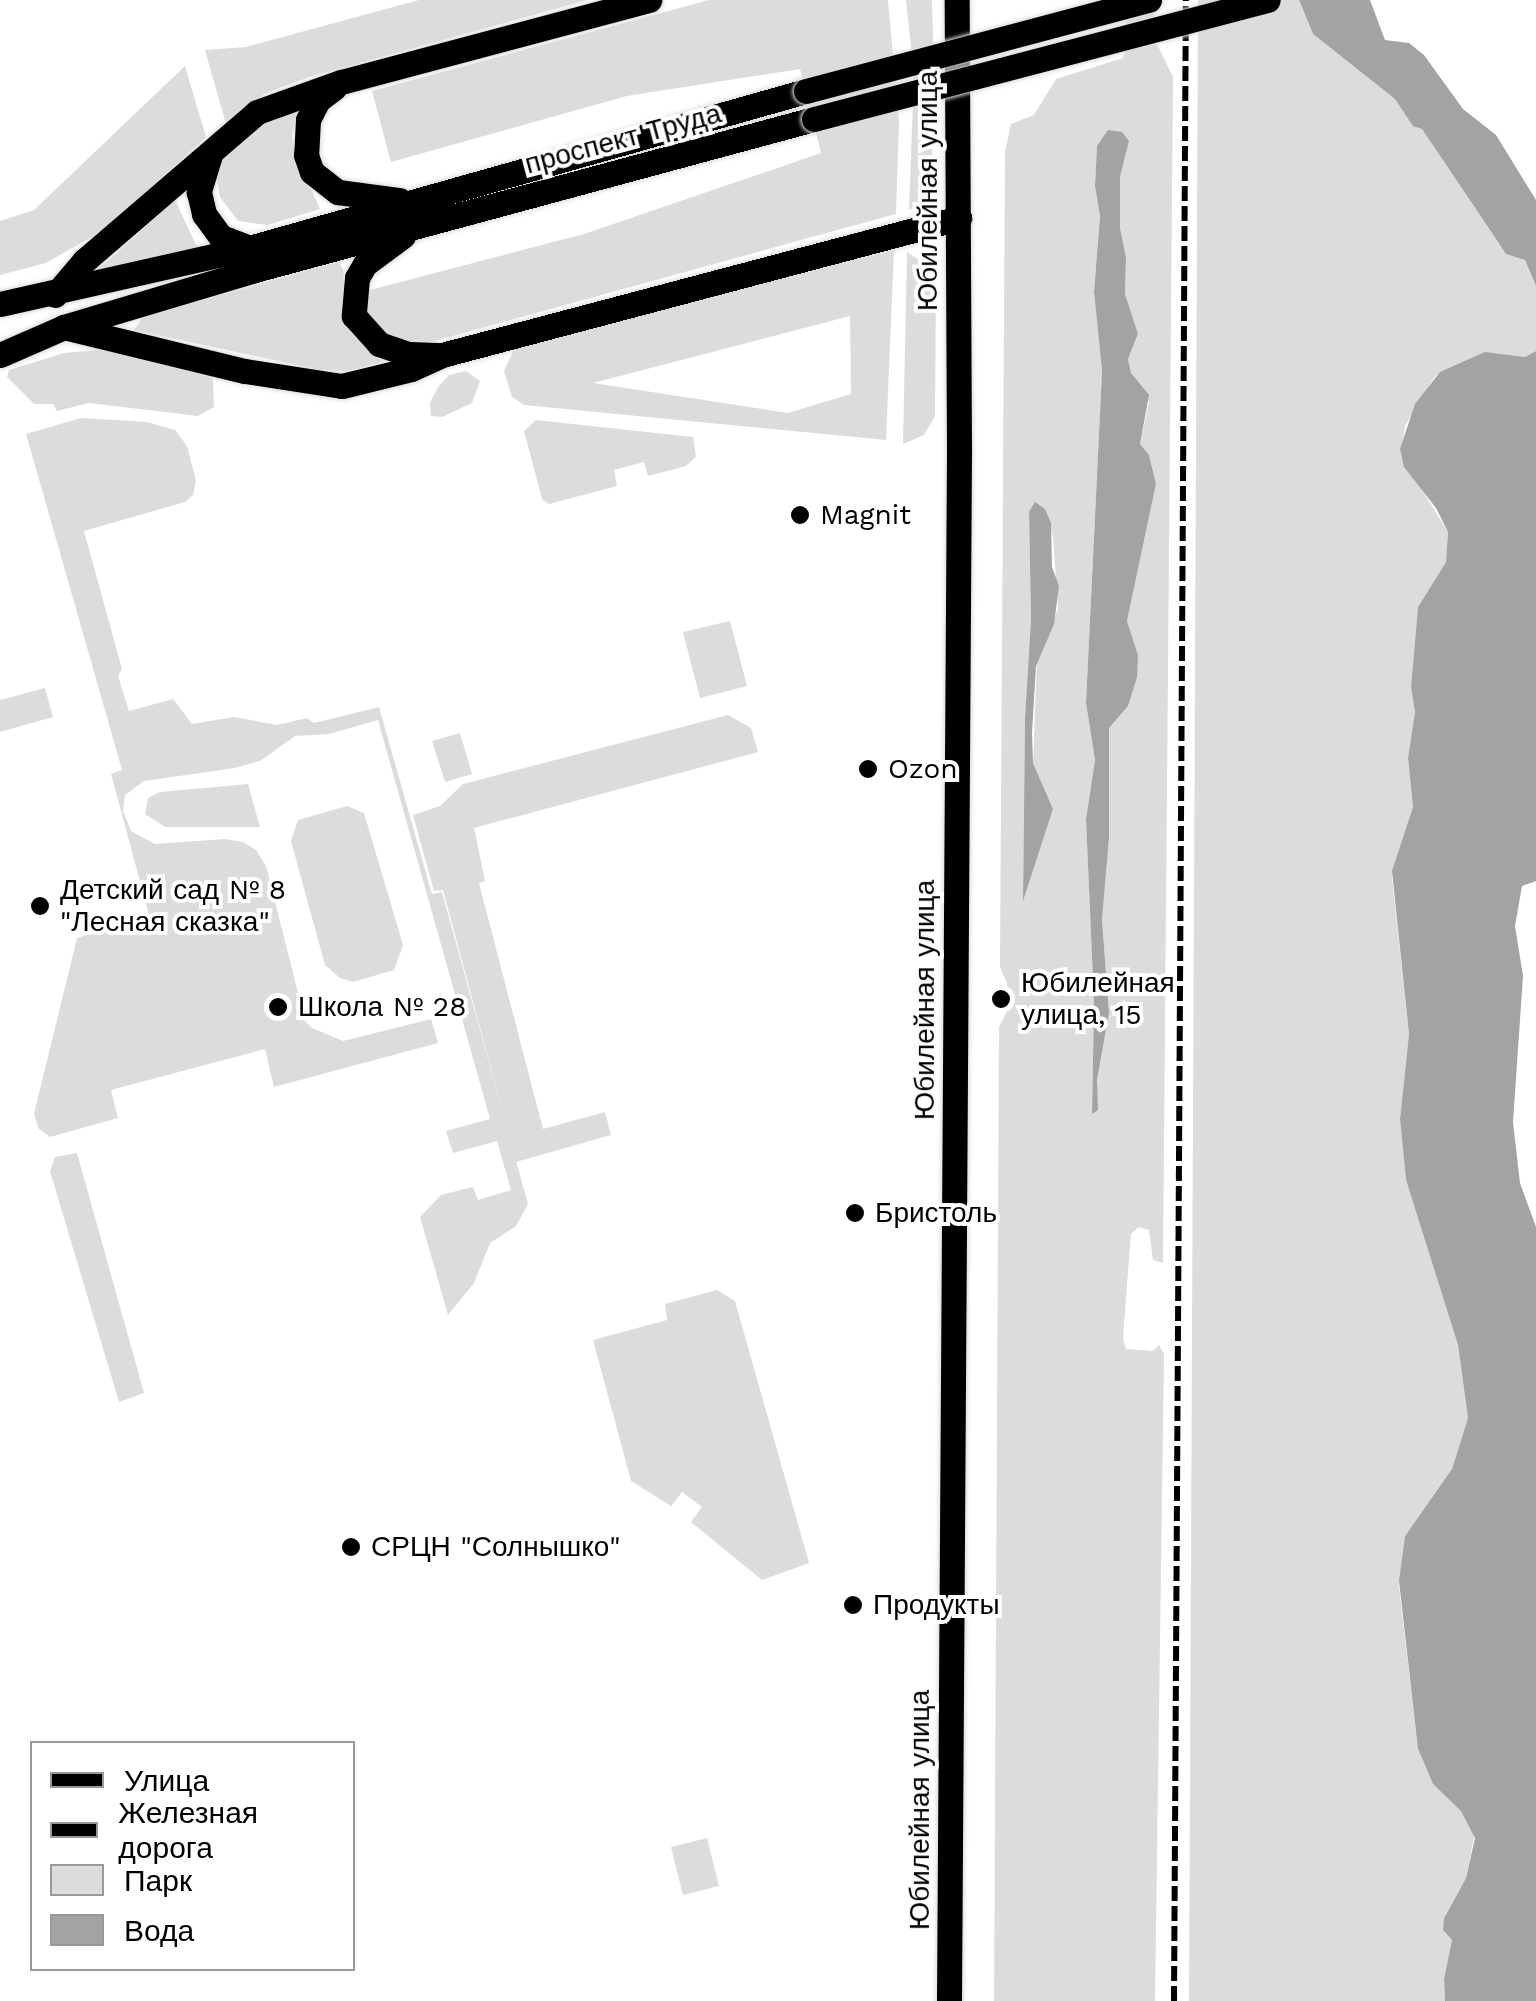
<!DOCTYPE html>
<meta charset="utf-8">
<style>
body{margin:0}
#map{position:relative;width:1536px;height:2001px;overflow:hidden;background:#fff;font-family:"Work Sans",sans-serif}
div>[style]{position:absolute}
.green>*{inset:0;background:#dcdcdc}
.water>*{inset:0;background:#a3a3a3}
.roads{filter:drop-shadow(0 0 2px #dbdbdb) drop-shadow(0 0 2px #dbdbdb)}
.major>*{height:25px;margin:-12.5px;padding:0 12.5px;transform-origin:12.5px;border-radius:12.5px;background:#000}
.rail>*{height:6px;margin-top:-3px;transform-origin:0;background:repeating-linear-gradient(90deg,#000 0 15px,transparent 0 20px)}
.bridges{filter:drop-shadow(0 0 2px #dbdbdb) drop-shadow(0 0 2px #dbdbdb)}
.major-bridge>*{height:25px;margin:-12.5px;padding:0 12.5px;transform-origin:12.5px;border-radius:12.5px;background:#000}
.dots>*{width:28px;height:28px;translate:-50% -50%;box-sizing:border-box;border:5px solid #fff;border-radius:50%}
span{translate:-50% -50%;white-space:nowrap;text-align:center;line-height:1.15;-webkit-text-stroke:8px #fff;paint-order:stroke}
.street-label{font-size:28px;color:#000}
.poi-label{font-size:28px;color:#000}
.left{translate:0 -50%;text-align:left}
.legend{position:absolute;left:30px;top:1741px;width:325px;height:230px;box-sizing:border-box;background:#fff;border:2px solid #999;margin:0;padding:12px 18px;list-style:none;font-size:30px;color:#000}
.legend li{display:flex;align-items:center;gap:20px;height:50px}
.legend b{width:50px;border:2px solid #999}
</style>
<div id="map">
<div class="green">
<div style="clip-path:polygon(419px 0,588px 0,309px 77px,264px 94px,226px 124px,205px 50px,246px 47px)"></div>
<div style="clip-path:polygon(709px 0,888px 0,899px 122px,896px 214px,427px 343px,390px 341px,366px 323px,366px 291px,584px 234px,821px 153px,800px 69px,627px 96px,391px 162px,372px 91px)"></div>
<div style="clip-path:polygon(906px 0,932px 0,934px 70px,931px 188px,923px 204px,909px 210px,914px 74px)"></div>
<div style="clip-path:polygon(evenodd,1153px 0,1155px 40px,1173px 77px,1163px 1263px,1153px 1260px,1149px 1230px,1139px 1227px,1131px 1234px,1130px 1245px,1123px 1339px,1126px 1349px,1153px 1351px,1159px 1345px,1164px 1354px,1155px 2001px,994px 2001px,999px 1027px,1006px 1013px,1007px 983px,1000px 967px,1005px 152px,1011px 124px,1034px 115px,1056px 79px,1123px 58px,1129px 42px,1125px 15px,1153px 0,1129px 141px,1120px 177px,1120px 228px,1126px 257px,1125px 294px,1138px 335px,1128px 359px,1131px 373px,1149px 402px,1140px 444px,1149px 455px,1156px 484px,1127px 621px,1138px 655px,1128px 706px,1109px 728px,1109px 838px,1102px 920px,1109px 1013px,1092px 1113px,1094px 1003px,1086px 818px,1095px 760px,1086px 703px,1102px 371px,1094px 292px,1100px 216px,1095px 186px,1097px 146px,1129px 141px,1153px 0,1045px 509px,1053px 537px,1058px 609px,1037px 659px,1033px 763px,1053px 809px,1023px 899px,1025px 718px,1031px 619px,1029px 512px,1045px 509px)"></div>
<div style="clip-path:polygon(1198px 0,1299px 0,1313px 34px,1395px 99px,1422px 129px,1501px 247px,1525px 260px,1536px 286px,1536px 351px,1525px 357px,1484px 353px,1435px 376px,1405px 426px,1401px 456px,1448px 532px,1446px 562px,1418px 607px,1411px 687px,1415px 712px,1408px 758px,1413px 807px,1392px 877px,1409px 1034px,1400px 1119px,1406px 1180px,1458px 1345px,1468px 1418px,1452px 1469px,1405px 1536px,1399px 1587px,1418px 1749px,1433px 1784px,1461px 1810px,1475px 1832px,1466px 1878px,1446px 1913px,1443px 1930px,1452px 1940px,1444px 1979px,1445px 2001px,1189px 2001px)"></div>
<div style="clip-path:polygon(185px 66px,206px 137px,109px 227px,46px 263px,0 275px,0 221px,34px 210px)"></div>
<div style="clip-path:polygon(301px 107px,292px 134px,293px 148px,320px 209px,268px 225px,238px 221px,220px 197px,217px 180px,224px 155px,254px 127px)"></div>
<div style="clip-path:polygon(175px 200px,198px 249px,100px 273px,100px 268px)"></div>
<div style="clip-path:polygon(evenodd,894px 250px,886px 440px,524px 405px,512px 397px,504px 371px,515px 347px,894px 250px,850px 316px,851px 394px,788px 413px,593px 383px,850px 316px)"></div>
<div style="clip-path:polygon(907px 252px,929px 266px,936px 277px,935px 416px,924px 435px,903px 444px)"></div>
<div style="clip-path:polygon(338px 262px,343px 269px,345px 301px,367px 347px,382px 360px,379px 363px,348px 371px,320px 370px,134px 330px,143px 317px)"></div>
<div style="clip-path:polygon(98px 350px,198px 365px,213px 379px,214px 407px,198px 416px,89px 403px,57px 411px,53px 404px,34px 404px,7px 377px,9px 370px,64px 353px)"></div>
<div style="clip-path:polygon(466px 371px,480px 381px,472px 403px,442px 417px,431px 416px,430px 403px,438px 387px,449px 375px)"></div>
<div style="clip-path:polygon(81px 418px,147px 422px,175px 430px,187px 446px,196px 481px,193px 495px,185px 502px,84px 531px,122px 669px,118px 676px,129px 711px,173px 699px,192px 724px,234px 717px,277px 725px,307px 718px,314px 723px,379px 707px,432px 894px,442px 892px,528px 1204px,516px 1226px,490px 1243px,474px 1283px,448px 1315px,420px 1217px,441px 1195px,473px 1187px,478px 1200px,511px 1190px,497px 1141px,453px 1153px,446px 1131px,490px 1119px,378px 720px,329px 734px,295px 736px,260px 761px,235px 768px,144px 781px,125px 795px,123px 811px,131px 831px,155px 844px,225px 839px,243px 842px,256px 850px,266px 866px,305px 1021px,312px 1028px,343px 1041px,431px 1019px,438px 1043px,274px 1087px,265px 1049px,111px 1090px,118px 1118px,50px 1137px,39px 1129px,34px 1114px,77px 938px,149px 915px,111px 774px,122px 770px,26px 434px)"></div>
<div style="clip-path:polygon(536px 420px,693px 437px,696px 457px,686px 466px,648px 476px,644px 462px,614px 470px,617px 486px,549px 504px,542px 499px,524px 431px)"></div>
<div style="clip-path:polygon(730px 621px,747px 686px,700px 698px,683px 632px)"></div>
<div style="clip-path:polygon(45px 688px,53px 717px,0 732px,0 700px)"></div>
<div style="clip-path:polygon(728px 715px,751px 728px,758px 752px,474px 828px,485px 881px,479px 883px,543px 1129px,605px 1112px,611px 1135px,516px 1162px,443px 890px,434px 891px,413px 815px,440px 806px,463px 784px)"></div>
<div style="clip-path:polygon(460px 733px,472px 774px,445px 782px,432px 741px)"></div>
<div style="clip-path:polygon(248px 784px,260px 827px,165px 827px,145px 814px,148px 798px,160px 792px)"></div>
<div style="clip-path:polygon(347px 806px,364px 813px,403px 945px,394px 970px,353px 982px,340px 978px,325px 965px,291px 841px,298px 820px)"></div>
<div style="clip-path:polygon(77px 1153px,144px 1393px,119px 1402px,50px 1171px,55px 1157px)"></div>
<div style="clip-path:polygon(717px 1290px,735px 1301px,809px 1563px,762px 1580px,691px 1522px,702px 1507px,682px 1492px,671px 1506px,631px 1481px,593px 1340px,667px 1320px,665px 1304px)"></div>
<div style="clip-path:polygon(707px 1838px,719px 1886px,683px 1895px,671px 1847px)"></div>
</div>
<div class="water">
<div style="clip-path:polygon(1299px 0,1370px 0,1385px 40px,1409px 43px,1424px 55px,1463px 109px,1496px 135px,1536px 200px,1536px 286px,1525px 260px,1506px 254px,1422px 129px,1413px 126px,1395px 99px,1313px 34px)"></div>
<div style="clip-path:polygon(1108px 130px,1122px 132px,1129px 141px,1120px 177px,1120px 228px,1126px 257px,1125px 294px,1138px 334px,1128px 359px,1131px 373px,1149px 395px,1140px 444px,1149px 455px,1156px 484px,1127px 621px,1138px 655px,1137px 677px,1128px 706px,1109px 728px,1109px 838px,1102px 920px,1109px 1013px,1097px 1081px,1098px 1110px,1092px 1114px,1094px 1003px,1086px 819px,1095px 760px,1086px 703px,1102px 371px,1094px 292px,1100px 216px,1095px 186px,1097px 146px)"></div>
<div style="clip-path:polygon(1536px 351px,1536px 881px,1522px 886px,1515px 926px,1523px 976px,1513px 1122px,1520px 1183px,1536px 1227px,1536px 2001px,1445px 2001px,1444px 1979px,1452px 1940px,1443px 1930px,1444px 1918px,1466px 1878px,1475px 1838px,1461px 1811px,1433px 1784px,1418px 1749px,1399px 1581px,1405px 1536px,1452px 1469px,1468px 1418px,1458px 1345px,1406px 1180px,1400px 1119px,1409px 1034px,1392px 871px,1413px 807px,1408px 758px,1415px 712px,1411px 687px,1418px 607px,1446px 562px,1448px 532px,1436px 508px,1404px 467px,1400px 449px,1415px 404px,1440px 372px,1485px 352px,1525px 357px)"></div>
<div style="clip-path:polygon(1035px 502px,1045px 509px,1051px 523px,1052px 567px,1059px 586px,1054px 624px,1036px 666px,1032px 733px,1033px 763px,1053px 809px,1023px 901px,1025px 718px,1031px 619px,1029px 512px)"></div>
</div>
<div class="roads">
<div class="major">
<div style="left:334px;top:88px;width:20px;rotate:143deg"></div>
<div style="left:318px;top:100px;width:22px;rotate:117deg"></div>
<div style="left:308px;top:120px;width:35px;rotate:93deg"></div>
<div style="left:306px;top:155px;width:18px;rotate:71deg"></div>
<div style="left:312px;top:172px;width:33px;rotate:38deg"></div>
<div style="left:338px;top:192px;width:62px;rotate:7.5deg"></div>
<div style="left:210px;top:155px;width:39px;rotate:107deg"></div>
<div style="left:199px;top:192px;width:23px;rotate:77deg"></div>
<div style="left:204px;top:214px;width:29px;rotate:54deg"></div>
<div style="left:221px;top:237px;width:30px;rotate:21deg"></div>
<div style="left:403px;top:236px;width:47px;rotate:143.6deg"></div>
<div style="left:365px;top:264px;width:16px;rotate:120deg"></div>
<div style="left:357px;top:278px;width:38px;rotate:95deg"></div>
<div style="left:354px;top:316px;width:38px;rotate:48deg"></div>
<div style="left:379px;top:344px;width:31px;rotate:19deg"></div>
<div style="left:408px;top:354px;width:29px;rotate:2deg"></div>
<div style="left:55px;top:295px;width:45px;rotate:-49.5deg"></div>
<div style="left:84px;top:261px;width:228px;rotate:-40.7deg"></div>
<div style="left:257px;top:112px;width:89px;rotate:-19.7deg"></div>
<div style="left:341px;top:82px;width:319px;rotate:-14.9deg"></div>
<div style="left:0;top:304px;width:255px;rotate:-12.7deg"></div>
<div style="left:249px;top:248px;width:579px;rotate:-15.74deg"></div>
<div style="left:64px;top:327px;width:186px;rotate:13.7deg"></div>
<div style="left:245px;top:371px;width:98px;rotate:8.8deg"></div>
<div style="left:342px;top:386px;width:71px;rotate:-13.8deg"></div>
<div style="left:411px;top:369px;width:34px;rotate:-24deg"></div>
<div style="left:442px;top:355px;width:535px;rotate:-14.84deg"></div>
<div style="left:0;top:355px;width:70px;rotate:-23.6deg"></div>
<div style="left:64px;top:327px;width:199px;rotate:-16.6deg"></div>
<div style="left:255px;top:270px;width:579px;rotate:-15.12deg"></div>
<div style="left:949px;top:2001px;width:1552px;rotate:-89.63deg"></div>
<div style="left:959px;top:449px;width:449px;rotate:-90.3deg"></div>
</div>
</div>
<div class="rail">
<div style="left:1174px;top:2001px;width:2001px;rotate:-89.66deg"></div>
</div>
<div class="bridges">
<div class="major-bridge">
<div style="left:806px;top:91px;width:355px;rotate:-14.9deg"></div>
<div style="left:814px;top:119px;width:469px;rotate:-14.7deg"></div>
</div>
</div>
<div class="dots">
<div style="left:800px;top:515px;background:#000"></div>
<div style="left:868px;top:769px;background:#000"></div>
<div style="left:40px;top:906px;background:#000"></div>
<div style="left:1001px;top:999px;background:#000"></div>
<div style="left:278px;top:1007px;background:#000"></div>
<div style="left:855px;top:1213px;background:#000"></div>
<div style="left:351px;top:1547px;background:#000"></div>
<div style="left:853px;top:1605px;background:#000"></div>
</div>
<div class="street-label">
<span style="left:623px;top:139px;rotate:-15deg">проспект Труда</span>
<span style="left:928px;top:191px;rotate:-90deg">Юбилейная улица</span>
<span style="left:925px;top:1000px;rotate:-90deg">Юбилейная улица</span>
<span style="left:920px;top:1810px;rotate:-90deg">Юбилейная улица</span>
</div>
<div class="poi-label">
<span class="left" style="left:820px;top:515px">Magnit</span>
<span class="left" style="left:888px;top:769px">Ozon</span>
<span class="left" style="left:60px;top:906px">Детский сад № 8<br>"Лесная сказка"</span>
<span class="left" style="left:1021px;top:999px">Юбилейная<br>улица, 15</span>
<span class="left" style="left:298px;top:1007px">Школа № 28</span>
<span class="left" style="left:875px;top:1213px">Бристоль</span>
<span class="left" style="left:371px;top:1547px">СРЦН "Солнышко"</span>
<span class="left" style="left:873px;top:1605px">Продукты</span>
</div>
<ul class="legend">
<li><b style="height:12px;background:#000"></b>Улица</li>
<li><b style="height:12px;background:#000"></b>Железная дорога</li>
<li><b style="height:28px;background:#dcdcdc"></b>Парк</li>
<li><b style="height:28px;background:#a3a3a3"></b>Вода</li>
</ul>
</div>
